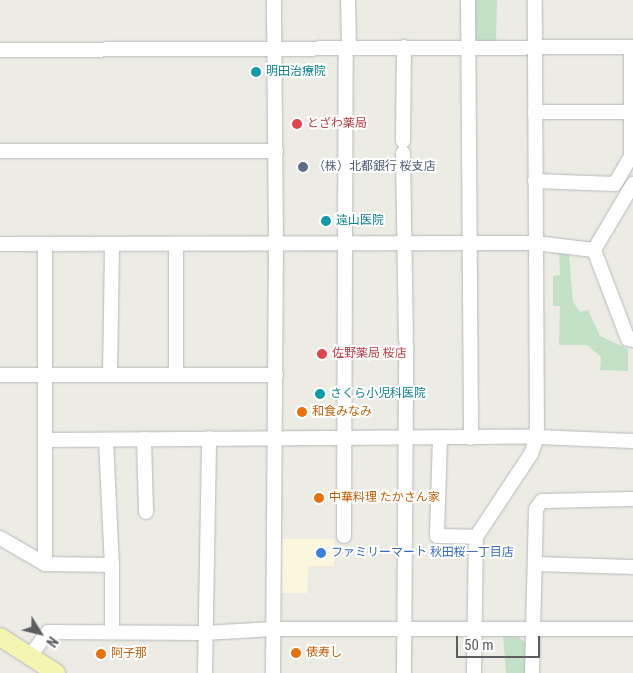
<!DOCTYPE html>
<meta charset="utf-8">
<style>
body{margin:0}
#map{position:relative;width:633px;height:673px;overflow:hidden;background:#ecece4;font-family:"Roboto Condensed","Noto Sans JP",sans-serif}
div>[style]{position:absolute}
.commercial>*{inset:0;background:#faf7dc}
.green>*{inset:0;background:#c3e1c7}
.roads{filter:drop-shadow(0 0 1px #b6b8bc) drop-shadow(0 0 1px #b6b8bc)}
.minor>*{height:14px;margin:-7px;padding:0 7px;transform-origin:7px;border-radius:7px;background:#fff}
.major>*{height:18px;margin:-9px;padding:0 9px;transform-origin:9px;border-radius:9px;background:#f5f4b0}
.dots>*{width:14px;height:14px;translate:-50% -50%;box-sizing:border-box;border:2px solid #fff;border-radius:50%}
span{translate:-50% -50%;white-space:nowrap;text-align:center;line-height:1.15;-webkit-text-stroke:4px #fff;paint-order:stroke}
.culture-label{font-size:12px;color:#0d838f}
.left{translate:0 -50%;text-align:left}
.health-label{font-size:12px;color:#be3a42}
.service-label{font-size:12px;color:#4e5e75}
.food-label{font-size:12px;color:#c56008}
.shop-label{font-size:12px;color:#366cbe}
.north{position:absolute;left:15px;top:608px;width:50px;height:50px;-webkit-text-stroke:4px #fff;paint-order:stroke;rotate:126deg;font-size:14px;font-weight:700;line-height:20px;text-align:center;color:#5c5e62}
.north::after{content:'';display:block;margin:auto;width:18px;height:22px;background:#5c5e62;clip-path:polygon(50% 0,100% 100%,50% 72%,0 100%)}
.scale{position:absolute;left:456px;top:636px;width:84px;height:22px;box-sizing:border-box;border:2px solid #5c5e62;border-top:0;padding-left:6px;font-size:15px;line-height:18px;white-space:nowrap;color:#5c5e62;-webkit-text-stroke:4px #fff;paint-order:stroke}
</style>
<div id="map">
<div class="commercial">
<div style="clip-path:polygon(278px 539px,334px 539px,334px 566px,308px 566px,307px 593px,278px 593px)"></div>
</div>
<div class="green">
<div style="clip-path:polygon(472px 0,497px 0,496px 44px,471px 44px)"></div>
<div style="clip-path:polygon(559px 252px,569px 254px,573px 302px,580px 312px,588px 310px,600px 336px,628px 349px,628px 371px,600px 370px,601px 357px,587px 345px,559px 345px,560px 306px,553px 306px,553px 276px,560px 275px)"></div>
<div style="clip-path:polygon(503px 636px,519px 637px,526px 644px,525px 673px,506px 673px)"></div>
</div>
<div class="roads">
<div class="minor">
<div style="left:348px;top:0;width:47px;rotate:88.8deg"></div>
<div style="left:468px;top:0;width:438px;rotate:89.6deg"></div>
<div style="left:0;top:50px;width:633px;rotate:-0.27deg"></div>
<div style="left:535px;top:112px;width:95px"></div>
<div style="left:403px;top:141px;width:94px;rotate:-89.4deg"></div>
<div style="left:0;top:151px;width:276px"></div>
<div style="left:403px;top:153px;width:187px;rotate:89.1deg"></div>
<div style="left:535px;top:181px;width:80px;rotate:2.1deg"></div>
<div style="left:615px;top:184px;width:32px;rotate:-60deg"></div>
<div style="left:631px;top:156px;width:109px;rotate:-90deg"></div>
<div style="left:0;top:244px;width:535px;rotate:-0.11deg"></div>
<div style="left:535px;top:243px;width:59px;rotate:6.8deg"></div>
<div style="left:176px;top:244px;width:131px;rotate:90deg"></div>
<div style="left:594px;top:250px;width:95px;rotate:69.1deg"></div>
<div style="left:628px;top:339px;width:5px;rotate:11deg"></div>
<div style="left:594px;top:250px;width:77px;rotate:-59.4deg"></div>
<div style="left:0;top:375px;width:276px"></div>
<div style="left:110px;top:375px;width:130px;rotate:-89.1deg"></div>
<div style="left:440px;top:438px;width:98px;rotate:91.8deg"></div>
<div style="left:437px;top:536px;width:39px;rotate:1deg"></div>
<div style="left:144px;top:439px;width:73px;rotate:88.4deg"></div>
<div style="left:47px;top:440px;width:490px;rotate:-0.4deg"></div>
<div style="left:537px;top:437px;width:96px;rotate:2.4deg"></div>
<div style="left:106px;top:440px;width:125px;rotate:87.3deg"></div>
<div style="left:344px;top:536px;width:489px;rotate:-89.8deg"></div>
<div style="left:0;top:538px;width:52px;rotate:30deg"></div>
<div style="left:45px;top:564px;width:67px;rotate:0.9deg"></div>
<div style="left:112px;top:565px;width:65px;rotate:90deg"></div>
<div style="left:45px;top:564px;width:320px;rotate:-90deg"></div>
<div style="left:535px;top:564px;width:98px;rotate:1.8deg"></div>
<div style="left:30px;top:656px;width:30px;rotate:-53deg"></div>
<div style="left:48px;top:632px;width:157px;rotate:0.4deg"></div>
<div style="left:205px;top:633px;width:68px;rotate:-3.4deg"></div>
<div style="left:273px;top:629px;width:360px"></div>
<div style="left:205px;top:673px;width:235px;rotate:-89deg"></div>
<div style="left:273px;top:673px;width:430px;rotate:-89.6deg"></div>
<div style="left:276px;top:243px;width:243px;rotate:-90.5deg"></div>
<div style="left:404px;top:673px;width:327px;rotate:-89.6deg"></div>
<div style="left:474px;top:673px;width:136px;rotate:-89.2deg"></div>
<div style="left:476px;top:537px;width:100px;rotate:-56.5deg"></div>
<div style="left:531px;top:454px;width:18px;rotate:-71deg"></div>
<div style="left:537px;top:437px;width:437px;rotate:-90.3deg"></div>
<div style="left:532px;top:673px;width:164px;rotate:-88.6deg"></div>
<div style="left:536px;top:509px;width:10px;rotate:-53deg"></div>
<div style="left:542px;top:501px;width:91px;rotate:-1.3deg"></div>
</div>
<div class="major">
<div style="left:0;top:637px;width:67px;rotate:32.7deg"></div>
</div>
</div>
<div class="dots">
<div style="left:256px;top:72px;background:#0f9aa8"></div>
<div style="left:297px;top:124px;background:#e0444e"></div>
<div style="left:303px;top:167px;background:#5c6f8a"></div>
<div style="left:326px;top:221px;background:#0f9aa8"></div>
<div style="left:322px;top:354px;background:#e0444e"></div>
<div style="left:320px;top:394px;background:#0f9aa8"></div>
<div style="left:302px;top:412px;background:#e8710a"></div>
<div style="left:319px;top:498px;background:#e8710a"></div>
<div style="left:321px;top:553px;background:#3f7fe0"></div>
<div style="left:296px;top:653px;background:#e8710a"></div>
<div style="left:101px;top:654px;background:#e8710a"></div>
</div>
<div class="culture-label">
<span class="left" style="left:266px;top:72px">明田治療院</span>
<span class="left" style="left:336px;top:221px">遠山医院</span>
<span class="left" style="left:330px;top:394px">さくら小児科医院</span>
</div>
<div class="health-label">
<span class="left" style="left:307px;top:124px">とざわ薬局</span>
<span class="left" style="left:332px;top:354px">佐野薬局 桜店</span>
</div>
<div class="service-label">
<span class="left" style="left:313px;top:167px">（株）北都銀行 桜支店</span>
</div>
<div class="food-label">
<span class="left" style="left:312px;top:412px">和食みなみ</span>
<span class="left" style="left:329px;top:498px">中華料理 たかさん家</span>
<span class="left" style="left:306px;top:653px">俵寿し</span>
<span class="left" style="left:111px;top:654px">阿子那</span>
</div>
<div class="shop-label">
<span class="left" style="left:331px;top:553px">ファミリーマート 秋田桜一丁目店</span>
</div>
<div class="north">N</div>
<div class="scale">50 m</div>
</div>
